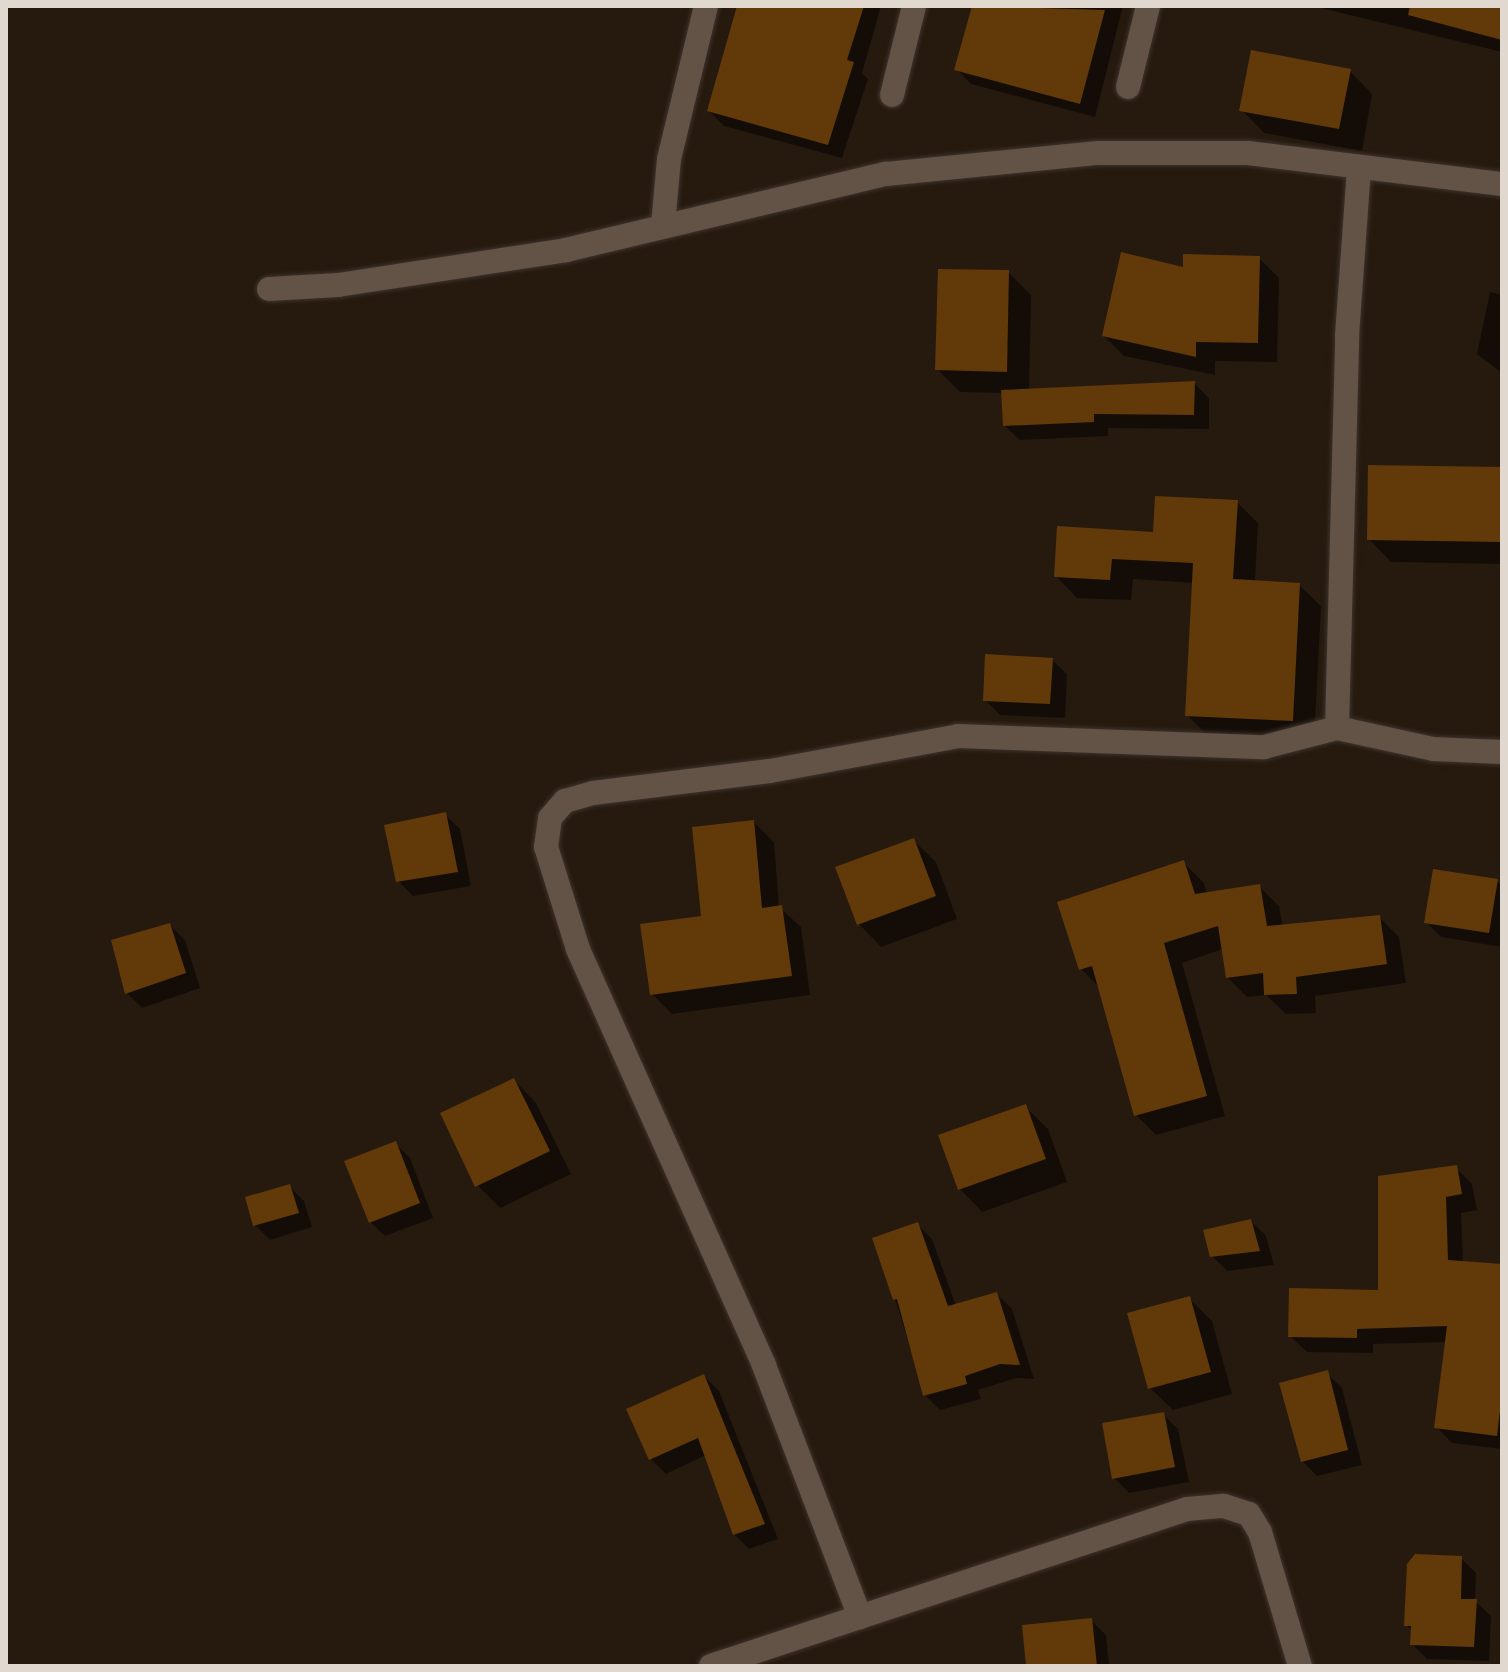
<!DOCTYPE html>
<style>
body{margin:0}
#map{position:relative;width:1508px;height:1672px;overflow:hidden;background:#261a0e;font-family:"DM Sans",sans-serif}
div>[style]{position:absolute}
.shadow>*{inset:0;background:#0007}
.building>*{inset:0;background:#623908}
.roads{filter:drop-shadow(0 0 2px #3d332e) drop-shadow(0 0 2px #3d332e)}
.minor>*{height:24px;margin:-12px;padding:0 12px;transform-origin:12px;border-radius:12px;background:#625346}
span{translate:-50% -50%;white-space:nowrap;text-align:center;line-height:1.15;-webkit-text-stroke:8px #261a0e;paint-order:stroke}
.frame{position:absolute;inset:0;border:8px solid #e1d8d0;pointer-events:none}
</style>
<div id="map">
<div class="shadow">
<div style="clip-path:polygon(738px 6px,881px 6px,862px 73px,868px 79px,842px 158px,724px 126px,709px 111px)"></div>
<div style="clip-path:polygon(974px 6px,1123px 6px,1095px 117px,971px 84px,956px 69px)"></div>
<div style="clip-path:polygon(1313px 6px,1502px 6px,1502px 52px)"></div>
<div style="clip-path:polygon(1350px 71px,1372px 94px,1362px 151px,1264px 133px,1242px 110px)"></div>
<div style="clip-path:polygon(1259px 258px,1279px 278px,1277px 362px,1215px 361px,1215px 375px,1124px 356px,1104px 336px,1185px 269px)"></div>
<div style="clip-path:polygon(1008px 272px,1031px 295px,1029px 391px,1194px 383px,1209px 398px,1209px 429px,1108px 428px,1108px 436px,1020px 440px,1005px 426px,1003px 393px,960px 392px,937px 369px)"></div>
<div style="clip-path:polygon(1490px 292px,1502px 295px,1502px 373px,1477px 354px)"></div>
<div style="clip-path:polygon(1502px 469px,1502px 564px,1391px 562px,1369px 539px)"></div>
<div style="clip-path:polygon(1237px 502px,1258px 523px,1255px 582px,1299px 585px,1321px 606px,1314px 742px,1209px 737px,1187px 715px,1194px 583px,1133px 579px,1131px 600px,1077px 598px,1056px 576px)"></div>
<div style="clip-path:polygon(1052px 660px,1067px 674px,1065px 718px,1000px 715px,985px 700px)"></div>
<div style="clip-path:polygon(445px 814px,460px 829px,471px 886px,413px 896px,398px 881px)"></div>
<div style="clip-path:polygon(754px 822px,774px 842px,779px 907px,801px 927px,810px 995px,672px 1014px,652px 994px,703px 918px)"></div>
<div style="clip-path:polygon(913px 840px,936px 862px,957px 919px,881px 947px,859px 924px)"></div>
<div style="clip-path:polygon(1184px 863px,1204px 883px,1207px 894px,1259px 886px,1279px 906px,1283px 927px,1379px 917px,1399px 937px,1406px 983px,1315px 996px,1316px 1013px,1286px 1014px,1266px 995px,1247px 997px,1227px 977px,1223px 949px,1182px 963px,1225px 1116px,1156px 1135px,1136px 1115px,1101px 989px,1081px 969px)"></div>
<div style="clip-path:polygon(1497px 881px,1502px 886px,1502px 947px,1441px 937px,1426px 922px)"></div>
<div style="clip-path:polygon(170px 925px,185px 940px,200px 988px,142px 1008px,127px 993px)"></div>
<div style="clip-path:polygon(514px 1080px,536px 1103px,571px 1174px,500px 1208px,477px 1185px)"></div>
<div style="clip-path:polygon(1026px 1107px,1048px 1129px,1067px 1182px,982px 1212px,960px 1189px,941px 1136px)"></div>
<div style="clip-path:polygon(395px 1143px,410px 1158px,433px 1218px,385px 1236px,370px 1222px)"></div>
<div style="clip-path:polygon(1456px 1168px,1472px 1184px,1477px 1210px,1461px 1213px,1463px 1263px,1502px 1266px,1502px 1449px,1452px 1443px,1436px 1427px,1447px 1342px,1373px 1344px,1373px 1353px,1307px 1352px,1290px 1336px,1380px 1292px)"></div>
<div style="clip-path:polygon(289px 1186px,304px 1201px,312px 1227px,270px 1240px,255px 1225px)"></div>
<div style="clip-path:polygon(1251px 1221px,1266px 1236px,1274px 1265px,1227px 1271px,1212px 1256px)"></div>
<div style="clip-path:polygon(917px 1224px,932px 1239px,956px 1306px,997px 1294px,1012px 1309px,1034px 1379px,1016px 1378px,978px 1390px,981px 1399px,940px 1410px,925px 1395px,895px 1299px)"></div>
<div style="clip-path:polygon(1189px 1298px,1212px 1321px,1232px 1394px,1173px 1410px,1150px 1388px)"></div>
<div style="clip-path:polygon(1327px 1373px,1342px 1388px,1362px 1465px,1317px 1476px,1302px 1461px)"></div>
<div style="clip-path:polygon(704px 1376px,719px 1391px,778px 1539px,749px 1549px,734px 1534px,706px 1455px,666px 1474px,651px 1459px)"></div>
<div style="clip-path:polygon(1163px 1414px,1178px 1429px,1189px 1482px,1129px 1493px,1114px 1478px)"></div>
<div style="clip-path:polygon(1461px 1558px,1476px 1573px,1475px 1601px,1491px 1616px,1489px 1661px,1427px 1659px,1412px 1644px,1412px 1631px,1406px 1625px)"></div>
<div style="clip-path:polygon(1091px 1620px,1106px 1635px,1109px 1666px,1028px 1666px)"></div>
</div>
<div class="building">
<div style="clip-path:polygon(737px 6px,864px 6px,847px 60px,854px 62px,828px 145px,707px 111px)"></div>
<div style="clip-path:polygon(972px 6px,1105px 10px,1080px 104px,954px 70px)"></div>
<div style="clip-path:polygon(1410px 6px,1502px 6px,1502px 40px,1408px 15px)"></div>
<div style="clip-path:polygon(1251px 50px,1351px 69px,1339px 129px,1239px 111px)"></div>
<div style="clip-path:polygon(1121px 252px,1183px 267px,1183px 254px,1260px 256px,1258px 343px,1196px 342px,1196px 357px,1102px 336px)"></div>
<div style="clip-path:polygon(938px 269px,1009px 270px,1007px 372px,935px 370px)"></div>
<div style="clip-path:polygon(1195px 381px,1194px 415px,1094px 414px,1094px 422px,1003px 426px,1001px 390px)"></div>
<div style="clip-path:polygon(1368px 465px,1502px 467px,1502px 542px,1367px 540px)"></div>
<div style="clip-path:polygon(1155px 496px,1238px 500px,1233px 579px,1300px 583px,1293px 721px,1185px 716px,1193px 563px,1112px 559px,1110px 580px,1054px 577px,1057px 526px,1153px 532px)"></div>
<div style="clip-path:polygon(985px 654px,1053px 658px,1050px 704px,983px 701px)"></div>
<div style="clip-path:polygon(446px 812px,458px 872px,396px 882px,384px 825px)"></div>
<div style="clip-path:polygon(754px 820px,762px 908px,782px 905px,792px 976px,650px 995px,640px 924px,701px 916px,692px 827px)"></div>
<div style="clip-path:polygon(914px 838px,936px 896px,857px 925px,835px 867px)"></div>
<div style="clip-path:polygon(1184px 860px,1195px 894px,1260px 884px,1267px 926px,1380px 915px,1387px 964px,1296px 977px,1297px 994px,1264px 995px,1263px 973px,1226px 978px,1218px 926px,1164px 943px,1207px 1096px,1134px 1116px,1092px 966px,1079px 970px,1057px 902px)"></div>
<div style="clip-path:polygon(1433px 869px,1498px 879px,1489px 933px,1424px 923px)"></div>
<div style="clip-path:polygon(170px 923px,186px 973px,125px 994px,111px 940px)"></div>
<div style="clip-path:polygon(514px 1078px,550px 1151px,475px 1187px,440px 1113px)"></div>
<div style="clip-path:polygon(1026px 1104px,1046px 1159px,958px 1190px,938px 1135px)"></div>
<div style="clip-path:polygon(396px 1141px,420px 1203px,369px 1223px,344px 1161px)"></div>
<div style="clip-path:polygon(1457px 1165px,1462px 1194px,1446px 1197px,1448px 1260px,1502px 1264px,1502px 1394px,1497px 1436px,1434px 1428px,1447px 1326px,1357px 1329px,1357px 1338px,1288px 1337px,1289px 1288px,1378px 1290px,1378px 1176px)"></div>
<div style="clip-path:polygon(290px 1184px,299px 1213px,253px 1226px,245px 1197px)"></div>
<div style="clip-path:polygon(1251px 1219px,1260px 1251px,1210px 1257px,1203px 1230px)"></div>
<div style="clip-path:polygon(918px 1222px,948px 1306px,997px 1292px,1020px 1365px,1000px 1364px,965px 1376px,967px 1384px,923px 1396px,897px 1299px,893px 1300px,872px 1238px)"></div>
<div style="clip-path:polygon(1190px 1296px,1211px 1372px,1148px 1389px,1127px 1313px)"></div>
<div style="clip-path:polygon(1328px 1370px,1348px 1450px,1301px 1462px,1279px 1383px)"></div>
<div style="clip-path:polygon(704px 1374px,765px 1524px,733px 1535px,698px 1438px,649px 1460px,626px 1409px)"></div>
<div style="clip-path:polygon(1164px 1412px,1175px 1467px,1112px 1479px,1102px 1423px)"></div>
<div style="clip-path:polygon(1415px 1554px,1462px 1556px,1461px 1599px,1477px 1599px,1474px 1647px,1410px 1645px,1411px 1626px,1404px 1626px,1407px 1564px)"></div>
<div style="clip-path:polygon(1092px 1618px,1097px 1666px,1026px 1666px,1022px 1625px)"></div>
</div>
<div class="roads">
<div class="minor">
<div style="left:1128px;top:87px;width:83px;rotate:-76.1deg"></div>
<div style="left:892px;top:95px;width:92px;rotate:-76.1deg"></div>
<div style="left:663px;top:225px;width:66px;rotate:-84.8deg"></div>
<div style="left:669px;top:159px;width:157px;rotate:-76.4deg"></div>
<div style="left:269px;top:289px;width:69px;rotate:-3.3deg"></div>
<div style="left:338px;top:285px;width:231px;rotate:-8.7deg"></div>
<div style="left:566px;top:250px;width:329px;rotate:-13.4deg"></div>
<div style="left:886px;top:174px;width:213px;rotate:-5.7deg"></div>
<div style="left:1098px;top:153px;width:150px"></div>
<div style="left:1248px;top:153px;width:256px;rotate:7deg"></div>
<div style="left:1337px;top:728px;width:392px;rotate:-88.5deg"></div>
<div style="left:1347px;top:336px;width:167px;rotate:-85.9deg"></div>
<div style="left:860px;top:1617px;width:270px;rotate:-110.9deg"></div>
<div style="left:764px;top:1365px;width:456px;rotate:-114.1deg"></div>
<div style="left:578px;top:949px;width:107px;rotate:-107.4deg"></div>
<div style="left:546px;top:847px;width:29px;rotate:-82deg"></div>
<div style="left:550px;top:818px;width:23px;rotate:-49deg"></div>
<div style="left:565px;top:801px;width:29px;rotate:-16deg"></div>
<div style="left:593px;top:793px;width:178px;rotate:-7.1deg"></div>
<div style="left:770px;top:771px;width:191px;rotate:-10.5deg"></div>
<div style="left:958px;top:736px;width:306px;rotate:2.1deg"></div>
<div style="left:1264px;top:747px;width:75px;rotate:-14.6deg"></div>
<div style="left:1337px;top:728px;width:98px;rotate:12.3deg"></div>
<div style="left:1433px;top:749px;width:69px;rotate:2.5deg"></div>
<div style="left:711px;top:1666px;width:501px;rotate:-18.25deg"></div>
<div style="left:1187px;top:1509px;width:37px;rotate:-5deg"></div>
<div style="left:1224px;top:1506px;width:26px;rotate:18deg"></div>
<div style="left:1249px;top:1514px;width:21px;rotate:59deg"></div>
<div style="left:1260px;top:1532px;width:140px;rotate:73.4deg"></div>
</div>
</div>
<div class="frame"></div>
</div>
